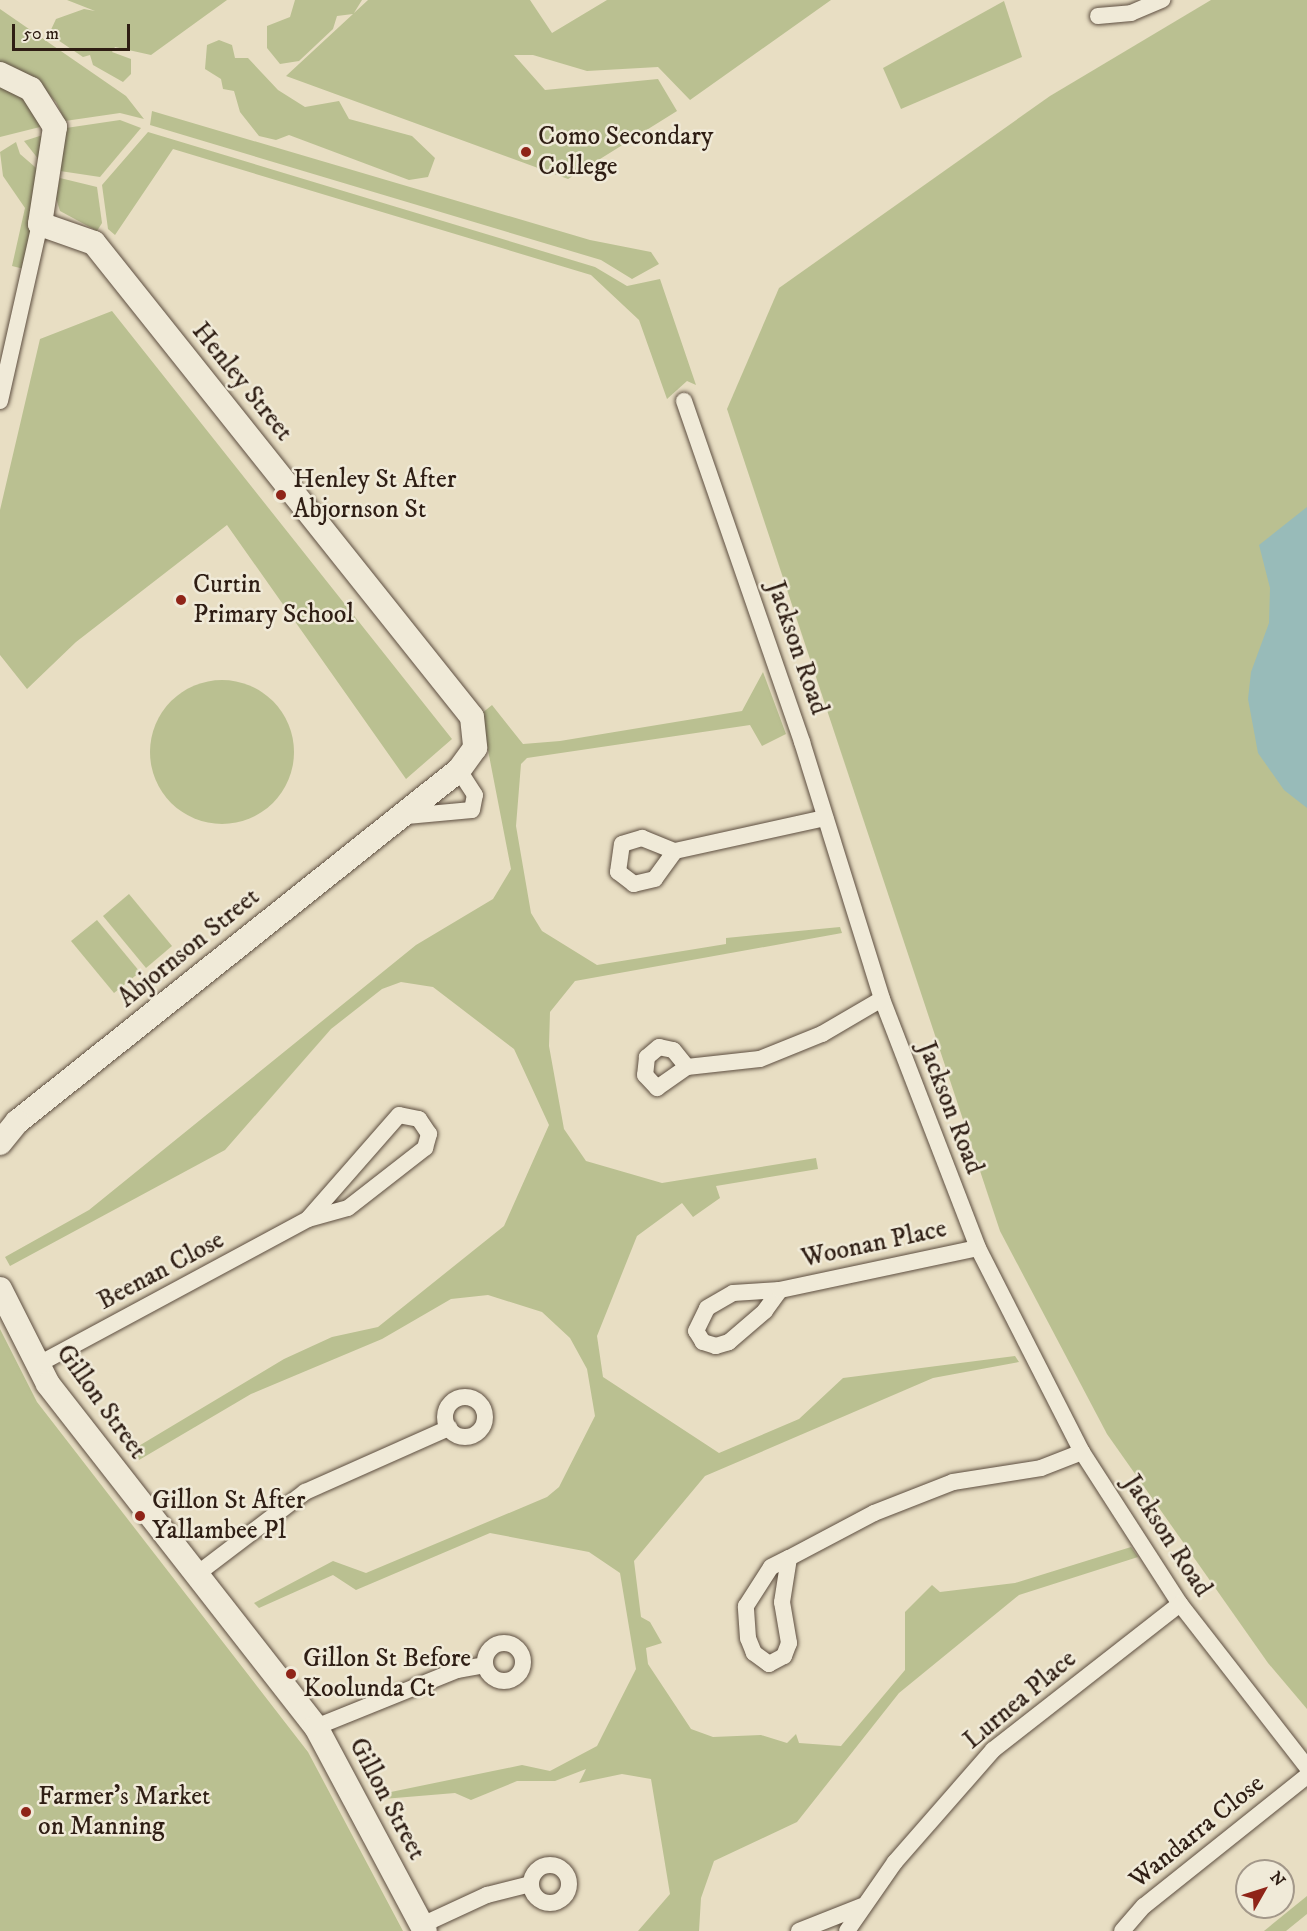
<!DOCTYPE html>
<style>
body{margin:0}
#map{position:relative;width:1307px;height:1931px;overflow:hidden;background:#e8dec3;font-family:"IM FELL DW Pica",serif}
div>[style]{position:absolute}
.green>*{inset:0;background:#bac091}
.round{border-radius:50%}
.water>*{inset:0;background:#98bbb9}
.roads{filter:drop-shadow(0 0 2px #5d4e40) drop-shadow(0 0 2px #5d4e40)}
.street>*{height:16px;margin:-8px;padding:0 8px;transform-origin:8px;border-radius:8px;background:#f0ead8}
.street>.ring{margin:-8px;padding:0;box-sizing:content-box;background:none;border:16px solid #f0ead8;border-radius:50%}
.secondary>*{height:24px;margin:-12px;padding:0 12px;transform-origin:12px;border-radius:12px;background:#f0ead8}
.dots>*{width:16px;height:16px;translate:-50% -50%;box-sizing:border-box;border:3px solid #f0ead8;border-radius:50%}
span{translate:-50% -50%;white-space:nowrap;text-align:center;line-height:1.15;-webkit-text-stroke:5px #f0ead8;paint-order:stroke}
.poi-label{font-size:26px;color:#2f1e14}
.left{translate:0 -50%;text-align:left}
.street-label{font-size:26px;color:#2f1e14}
.north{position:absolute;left:1235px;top:1859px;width:60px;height:60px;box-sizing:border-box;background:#f0ead8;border:2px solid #a3988a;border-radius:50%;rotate:51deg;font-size:16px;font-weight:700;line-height:24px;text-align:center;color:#2f1e14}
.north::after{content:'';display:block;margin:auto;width:21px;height:27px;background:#8f2418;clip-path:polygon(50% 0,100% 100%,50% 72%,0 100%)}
.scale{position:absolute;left:12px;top:24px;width:118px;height:27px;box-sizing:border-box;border:3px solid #2f1e14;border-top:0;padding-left:8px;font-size:18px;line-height:21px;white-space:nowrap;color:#2f1e14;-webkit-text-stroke:4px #f0ead8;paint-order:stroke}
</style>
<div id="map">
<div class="green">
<div style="clip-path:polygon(67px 0,227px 0,151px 55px,115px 47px,112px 52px,131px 59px,131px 74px,123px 82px,93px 65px,90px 55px,83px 57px,49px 34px,56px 19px,84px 9px,95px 11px)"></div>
<div style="clip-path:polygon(295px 0,362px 0,354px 13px,368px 0,530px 0,552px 33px,607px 0,831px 0,690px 100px,658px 67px,587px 71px,533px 55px,514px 55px,545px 90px,658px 79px,677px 111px,568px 179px,286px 76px,353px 14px,337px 16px,333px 29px,299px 61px,280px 64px,267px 48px,267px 26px,290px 17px)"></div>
<div style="clip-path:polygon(1211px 0,1307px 0,1307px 1709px,1268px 1663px,1107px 1434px,1000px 1231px,727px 409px,779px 288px,1050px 96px)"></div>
<div style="clip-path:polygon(1004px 1px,1022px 57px,901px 109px,883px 68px)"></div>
<div style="clip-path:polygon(0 9px,126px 96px,144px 119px,120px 113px,65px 121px,56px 102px,33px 78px,0 65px)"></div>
<div style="clip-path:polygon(219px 40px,232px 45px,235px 58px,248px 58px,278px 90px,305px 107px,339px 101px,349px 119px,412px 136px,435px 158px,428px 177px,409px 180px,289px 135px,276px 140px,259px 136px,240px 112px,234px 91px,223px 89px,221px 79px,205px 69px,207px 45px)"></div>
<div style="clip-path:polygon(0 83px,25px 96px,44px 126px,0 137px)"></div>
<div style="clip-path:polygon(152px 111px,590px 240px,651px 252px,659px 264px,632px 279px,601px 260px,150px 125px)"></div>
<div style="clip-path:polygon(120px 120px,141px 128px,100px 177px,60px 171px,66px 128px)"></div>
<div style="clip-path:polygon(148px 132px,595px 267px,627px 286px,660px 279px,696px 385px,687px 381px,667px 399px,639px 320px,591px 275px,173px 149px,115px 235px,108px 229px,102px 185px)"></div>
<div style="clip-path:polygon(46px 134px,43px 165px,24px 141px)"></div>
<div style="clip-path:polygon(16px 142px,20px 154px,42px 173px,24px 269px,12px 266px,25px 208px,3px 176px,0 152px)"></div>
<div style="clip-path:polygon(60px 178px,97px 187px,102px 223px,97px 231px,60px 211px,56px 198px)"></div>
<div style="clip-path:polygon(112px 311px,452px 739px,406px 779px,227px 525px,76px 642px,27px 689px,0 655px,0 510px,40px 339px)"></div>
<div style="clip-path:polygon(763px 672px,786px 734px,762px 746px,750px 725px,527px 758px,521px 764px,516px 826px,531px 913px,542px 931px,597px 965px,726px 944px,726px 938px,840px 927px,842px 933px,575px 981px,550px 1012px,549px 1046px,564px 1129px,586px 1161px,662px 1183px,816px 1158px,818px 1169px,716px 1186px,720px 1198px,693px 1217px,682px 1203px,637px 1236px,597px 1336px,603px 1377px,719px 1453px,799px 1419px,843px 1378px,1015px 1356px,1019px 1362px,933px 1378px,705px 1476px,634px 1561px,641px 1617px,650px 1622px,662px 1643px,646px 1648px,648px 1664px,691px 1729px,713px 1737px,761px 1735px,787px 1743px,796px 1734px,799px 1743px,841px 1746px,905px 1670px,905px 1612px,932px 1585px,940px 1592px,1015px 1583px,1131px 1547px,1138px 1557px,1019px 1595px,899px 1693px,797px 1822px,714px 1861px,701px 1898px,699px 1931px,638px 1931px,670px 1894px,651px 1779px,622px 1774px,579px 1783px,586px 1769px,555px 1781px,517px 1781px,471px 1800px,455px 1793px,383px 1799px,381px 1794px,522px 1765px,550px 1771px,597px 1746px,636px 1669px,620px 1573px,589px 1552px,490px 1533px,356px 1590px,333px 1575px,259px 1608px,254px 1603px,333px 1561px,366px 1573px,547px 1497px,559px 1487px,595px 1416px,587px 1369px,570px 1338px,542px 1312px,488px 1295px,451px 1299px,382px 1339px,251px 1394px,139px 1460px,132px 1450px,284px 1359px,332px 1337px,378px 1327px,504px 1226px,549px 1125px,514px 1049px,433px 987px,401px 982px,382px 989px,331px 1029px,225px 1150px,10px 1266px,5px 1257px,89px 1210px,416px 945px,493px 899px,511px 869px,481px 714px,492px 705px,523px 744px,560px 741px,742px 711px)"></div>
<div class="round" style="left:150px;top:680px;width:144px;height:144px"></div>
<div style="clip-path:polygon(129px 894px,172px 946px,146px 968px,103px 916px)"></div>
<div style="clip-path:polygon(97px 920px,140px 972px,114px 993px,71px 941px)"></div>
<div style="clip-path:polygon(0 1329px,37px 1402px,308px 1752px,403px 1931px,0 1931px)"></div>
<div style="clip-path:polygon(1307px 1896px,1307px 1914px,1286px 1931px,1264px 1931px)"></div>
</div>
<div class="water">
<div style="clip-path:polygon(1307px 507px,1307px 808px,1284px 790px,1258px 753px,1248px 699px,1251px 672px,1269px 623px,1270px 588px,1259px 545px)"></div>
</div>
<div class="roads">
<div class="street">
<div style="left:1098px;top:16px;width:33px;rotate:-5deg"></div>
<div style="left:1131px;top:13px;width:34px;rotate:-23deg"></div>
<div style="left:0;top:401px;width:181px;rotate:-77.3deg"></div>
<div style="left:684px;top:401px;width:361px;rotate:70.9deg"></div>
<div style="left:802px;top:742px;width:269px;rotate:72.7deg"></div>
<div style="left:882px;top:999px;width:267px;rotate:68.9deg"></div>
<div style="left:978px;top:1248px;width:229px;rotate:63deg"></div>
<div style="left:1082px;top:1452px;width:181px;rotate:57.2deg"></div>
<div style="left:1180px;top:1604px;width:207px;rotate:52.1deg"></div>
<div style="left:396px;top:817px;width:76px;rotate:-5.3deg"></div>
<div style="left:472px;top:810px;width:15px;rotate:-79deg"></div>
<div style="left:475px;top:795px;width:30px;rotate:-123deg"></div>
<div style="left:675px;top:851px;width:34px;rotate:126deg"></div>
<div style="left:655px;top:879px;width:22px;rotate:167deg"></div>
<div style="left:634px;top:884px;width:20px;rotate:-143deg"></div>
<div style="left:618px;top:872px;width:28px;rotate:-82deg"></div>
<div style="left:622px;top:844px;width:21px;rotate:-17deg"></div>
<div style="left:642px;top:838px;width:35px;rotate:22deg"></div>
<div style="left:675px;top:851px;width:154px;rotate:-12.4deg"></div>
<div style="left:687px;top:1067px;width:22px;rotate:-129deg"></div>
<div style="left:673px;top:1050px;width:14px;rotate:-168deg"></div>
<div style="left:659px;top:1047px;width:16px;rotate:140deg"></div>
<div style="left:647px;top:1057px;width:18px;rotate:96deg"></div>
<div style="left:645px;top:1075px;width:18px;rotate:47deg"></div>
<div style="left:657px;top:1088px;width:37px;rotate:-35deg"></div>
<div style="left:687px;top:1067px;width:73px;rotate:-6.3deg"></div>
<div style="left:760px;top:1059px;width:67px;rotate:-22deg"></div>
<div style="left:822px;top:1034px;width:69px;rotate:-30.3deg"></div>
<div style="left:780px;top:1290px;width:26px;rotate:126deg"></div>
<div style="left:765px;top:1311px;width:48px;rotate:139.3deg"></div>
<div style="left:729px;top:1342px;width:14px;rotate:163deg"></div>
<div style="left:716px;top:1346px;width:14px;rotate:-163deg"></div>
<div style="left:703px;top:1342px;width:13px;rotate:-122deg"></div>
<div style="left:696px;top:1331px;width:25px;rotate:-64deg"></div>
<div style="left:707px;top:1308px;width:30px;rotate:-30deg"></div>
<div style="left:733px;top:1293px;width:47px;rotate:-3.7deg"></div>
<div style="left:780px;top:1290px;width:202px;rotate:-12deg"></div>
<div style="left:37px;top:1365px;width:308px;rotate:-28.3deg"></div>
<div style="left:308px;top:1219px;width:41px;rotate:-15.4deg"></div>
<div style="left:348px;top:1208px;width:98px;rotate:-37.9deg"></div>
<div style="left:425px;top:1148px;width:15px;rotate:-74deg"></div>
<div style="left:429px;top:1134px;width:18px;rotate:-124deg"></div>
<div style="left:419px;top:1119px;width:20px;rotate:-169deg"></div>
<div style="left:399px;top:1115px;width:138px;rotate:131.2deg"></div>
<div class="ring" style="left:445px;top:1397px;width:24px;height:24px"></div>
<div style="left:789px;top:1558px;width:45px;rotate:99deg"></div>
<div style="left:782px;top:1602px;width:42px;rotate:80.3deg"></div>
<div style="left:789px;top:1643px;width:14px;rotate:111deg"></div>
<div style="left:784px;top:1656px;width:17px;rotate:152deg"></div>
<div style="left:769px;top:1664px;width:19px;rotate:-144deg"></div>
<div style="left:754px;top:1653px;width:16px;rotate:-112deg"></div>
<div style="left:748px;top:1638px;width:32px;rotate:-94deg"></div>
<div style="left:746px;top:1606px;width:46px;rotate:-57.3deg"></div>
<div style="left:771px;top:1567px;width:20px;rotate:-27deg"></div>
<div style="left:789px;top:1558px;width:96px;rotate:-27.9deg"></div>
<div style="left:874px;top:1513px;width:85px;rotate:-21.4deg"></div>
<div style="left:953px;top:1482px;width:89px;rotate:-9deg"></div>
<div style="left:1041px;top:1468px;width:44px;rotate:-21.3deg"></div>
<div style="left:197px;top:1574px;width:136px;rotate:-37.2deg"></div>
<div style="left:305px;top:1492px;width:158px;rotate:-24deg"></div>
<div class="ring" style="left:485px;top:1643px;width:22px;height:22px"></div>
<div style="left:316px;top:1727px;width:152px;rotate:-22deg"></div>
<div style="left:457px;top:1670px;width:28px;rotate:-10deg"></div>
<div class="ring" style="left:531px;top:1865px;width:22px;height:22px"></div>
<div style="left:422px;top:1925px;width:72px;rotate:-24.8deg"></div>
<div style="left:487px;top:1895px;width:44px;rotate:-14.3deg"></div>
<div style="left:799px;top:1931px;width:68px;rotate:-21.6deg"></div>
<div style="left:847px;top:1931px;width:84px;rotate:-55.2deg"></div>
<div style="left:895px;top:1862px;width:149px;rotate:-48.8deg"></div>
<div style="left:993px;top:1750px;width:237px;rotate:-38deg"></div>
<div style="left:1122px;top:1931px;width:33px;rotate:-49deg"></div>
<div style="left:1144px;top:1906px;width:208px;rotate:-38.6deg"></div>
</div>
<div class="secondary">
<div style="left:0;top:74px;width:34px;rotate:26deg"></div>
<div style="left:31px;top:89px;width:45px;rotate:57.7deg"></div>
<div style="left:55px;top:127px;width:98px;rotate:98.8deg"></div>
<div style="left:40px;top:224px;width:57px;rotate:19.4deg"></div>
<div style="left:94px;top:243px;width:606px;rotate:51.43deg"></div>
<div style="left:472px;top:717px;width:31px;rotate:84deg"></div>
<div style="left:475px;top:748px;width:27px;rotate:126deg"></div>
<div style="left:459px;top:770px;width:565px;rotate:141.47deg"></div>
<div style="left:17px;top:1122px;width:27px;rotate:129deg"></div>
<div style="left:0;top:1289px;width:106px;rotate:63.2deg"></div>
<div style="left:48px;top:1384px;width:435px;rotate:52deg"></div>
<div style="left:316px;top:1727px;width:231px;rotate:61.9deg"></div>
</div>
</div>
<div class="dots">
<div style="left:526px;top:152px;background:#8f2418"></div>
<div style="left:281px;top:495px;background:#8f2418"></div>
<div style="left:181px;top:600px;background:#8f2418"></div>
<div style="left:140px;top:1516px;background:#8f2418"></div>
<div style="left:291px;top:1674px;background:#8f2418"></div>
<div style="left:26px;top:1812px;background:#8f2418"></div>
</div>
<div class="poi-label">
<span class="left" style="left:538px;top:152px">Como Secondary<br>College</span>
<span class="left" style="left:293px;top:495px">Henley St After<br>Abjornson St</span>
<span class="left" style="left:193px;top:600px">Curtin<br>Primary School</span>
<span class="left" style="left:152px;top:1516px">Gillon St After<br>Yallambee Pl</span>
<span class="left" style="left:303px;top:1674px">Gillon St Before<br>Koolunda Ct</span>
<span class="left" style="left:38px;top:1812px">Farmer's Market<br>on Manning</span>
</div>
<div class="street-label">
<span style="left:242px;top:382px;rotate:51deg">Henley Street</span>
<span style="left:797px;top:648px;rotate:71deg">Jackson Road</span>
<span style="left:189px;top:948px;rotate:-39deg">Abjornson Street</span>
<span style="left:950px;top:1108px;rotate:69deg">Jackson Road</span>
<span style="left:874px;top:1244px;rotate:-12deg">Woonan Place</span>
<span style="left:161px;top:1271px;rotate:-28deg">Beenan Close</span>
<span style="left:101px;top:1402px;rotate:54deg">Gillon Street</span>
<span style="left:1167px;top:1536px;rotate:57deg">Jackson Road</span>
<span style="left:1020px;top:1700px;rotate:-40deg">Lurnea Place</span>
<span style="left:387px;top:1799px;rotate:62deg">Gillon Street</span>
<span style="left:1197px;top:1832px;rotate:-39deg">Wandarra Close</span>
</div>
<div class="north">N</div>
<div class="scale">50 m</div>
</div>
